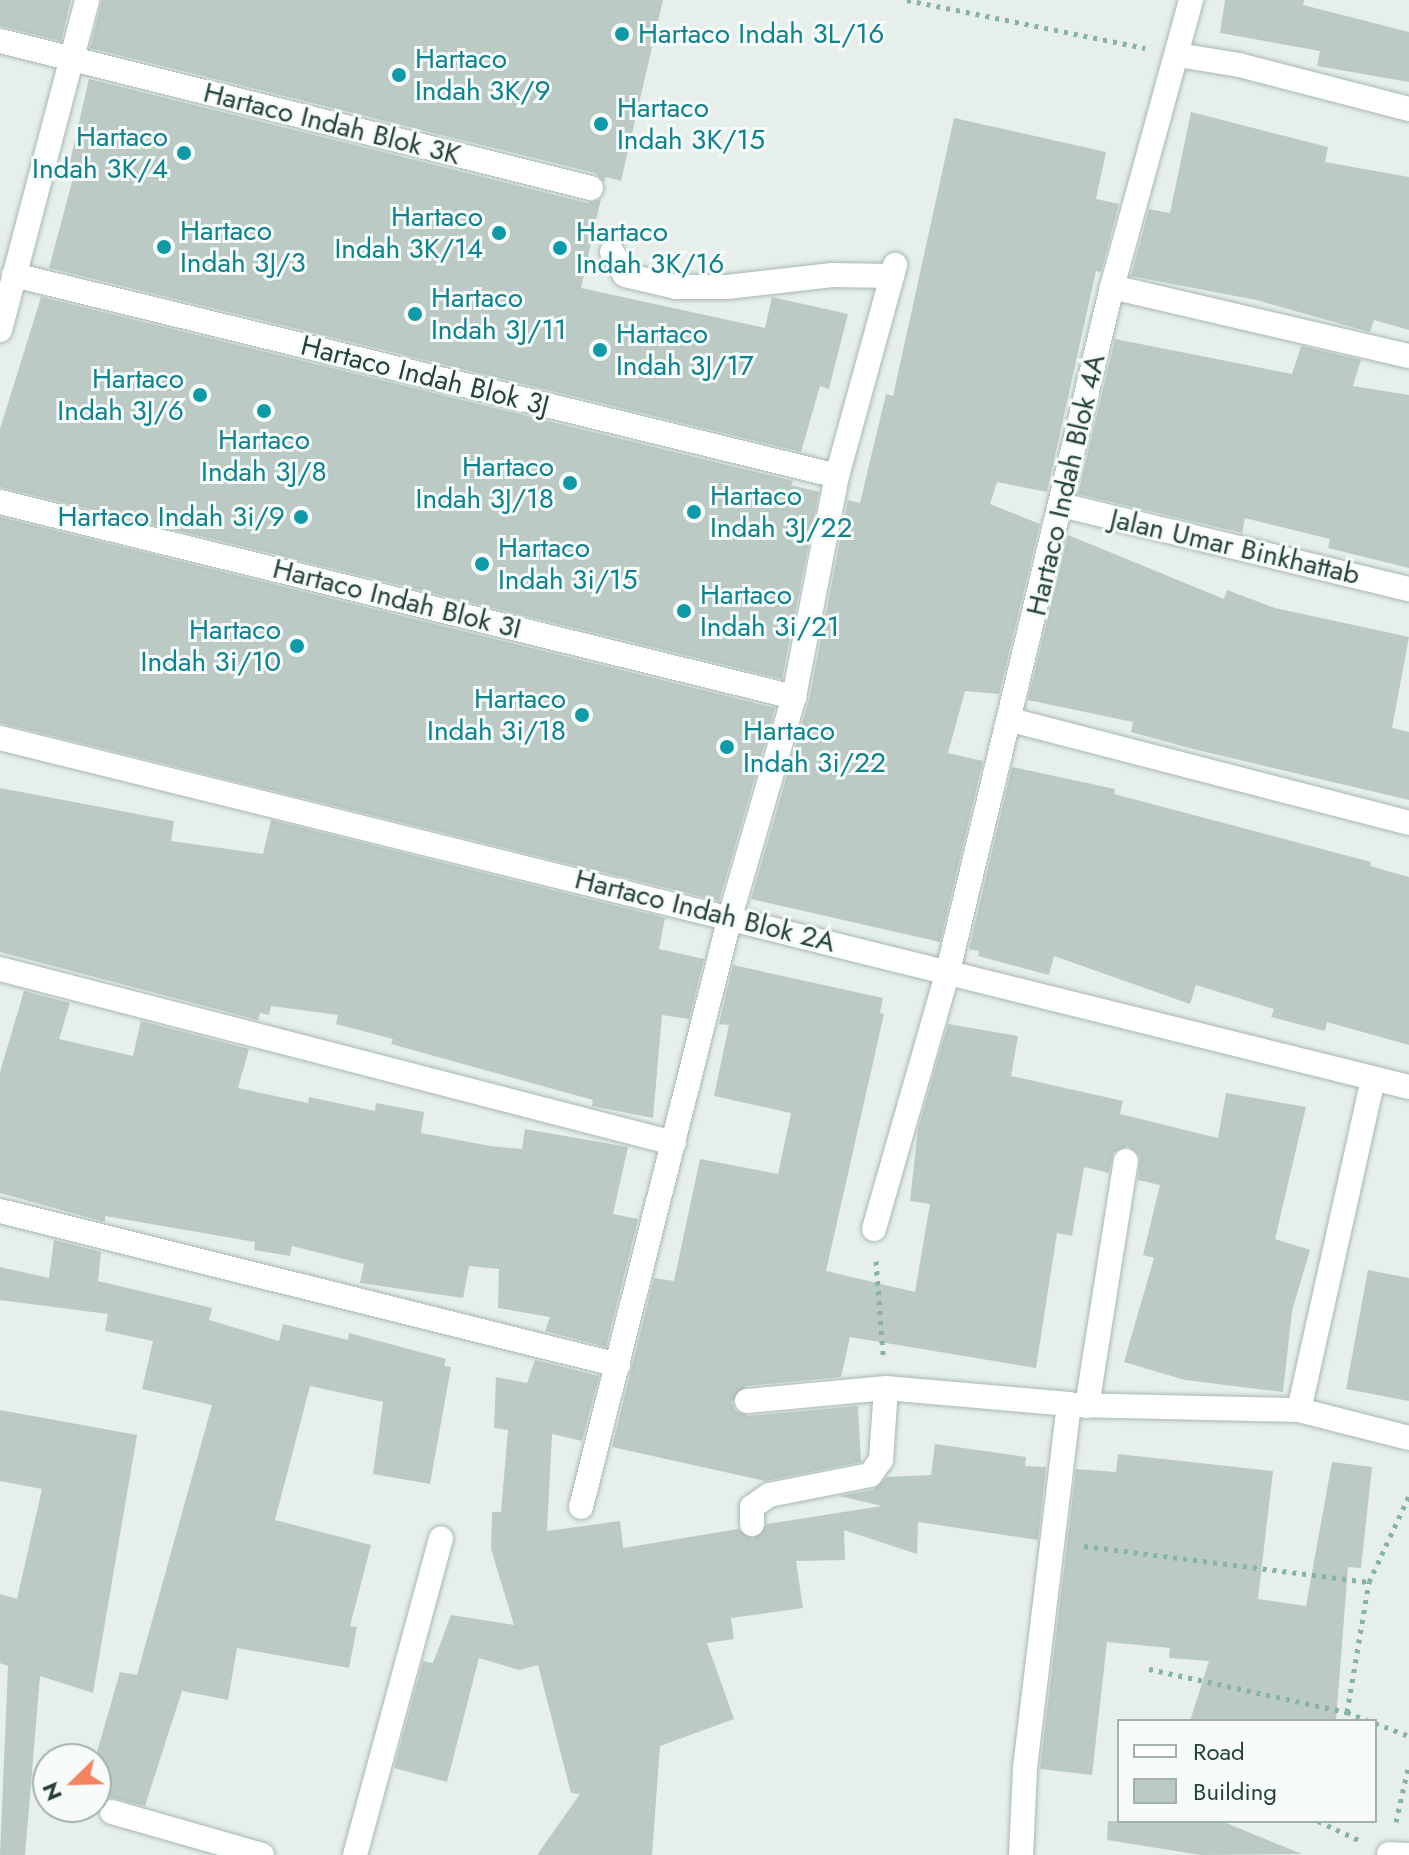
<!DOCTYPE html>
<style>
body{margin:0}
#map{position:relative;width:1409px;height:1855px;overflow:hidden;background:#e6efeb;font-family:Jost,sans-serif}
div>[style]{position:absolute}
.building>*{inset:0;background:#bbcac4}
.path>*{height:5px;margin-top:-2.5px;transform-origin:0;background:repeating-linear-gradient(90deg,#86b3a5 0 4px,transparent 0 10px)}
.roads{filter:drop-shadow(0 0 2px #a8b8b2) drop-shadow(0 0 2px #a8b8b2)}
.street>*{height:24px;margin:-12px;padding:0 12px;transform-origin:12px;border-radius:12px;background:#fff}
.dots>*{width:22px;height:22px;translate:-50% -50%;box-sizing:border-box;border:4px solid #f7fbf9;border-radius:50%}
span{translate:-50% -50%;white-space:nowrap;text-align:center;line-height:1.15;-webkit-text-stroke:6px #f7fbf9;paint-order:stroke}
.culture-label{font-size:28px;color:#0d838f}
.left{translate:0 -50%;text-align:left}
.right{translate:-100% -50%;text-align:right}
.street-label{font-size:28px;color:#24423a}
.legend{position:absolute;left:1117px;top:1719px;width:260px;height:104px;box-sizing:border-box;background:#f7fbf9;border:2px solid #a3b1ad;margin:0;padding:10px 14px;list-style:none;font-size:24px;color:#24423a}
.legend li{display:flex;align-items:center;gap:16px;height:40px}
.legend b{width:40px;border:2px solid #a3b1ad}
.north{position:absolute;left:32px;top:1743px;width:80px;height:80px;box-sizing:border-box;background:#f7fbf9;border:2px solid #a3b1ad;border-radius:50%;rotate:247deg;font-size:22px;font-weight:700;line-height:32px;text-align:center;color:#24423a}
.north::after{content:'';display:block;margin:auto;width:28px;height:36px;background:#f4845f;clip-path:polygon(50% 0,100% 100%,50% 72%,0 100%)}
</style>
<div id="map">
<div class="building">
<div style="clip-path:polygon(0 0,71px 0,61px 41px,0 26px)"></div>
<div style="clip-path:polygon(102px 0,663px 0,621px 181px,606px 177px,604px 182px,595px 173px,90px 48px)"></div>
<div style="clip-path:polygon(1225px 0,1304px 0,1303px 5px,1409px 32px,1409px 82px,1317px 66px,1320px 51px,1220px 33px)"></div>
<div style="clip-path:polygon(89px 79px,587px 203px,601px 199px,581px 288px,765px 328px,772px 297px,848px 314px,829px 389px,820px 386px,801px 452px,49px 268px,76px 167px,69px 166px)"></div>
<div style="clip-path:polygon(1191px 112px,1328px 147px,1325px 162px,1409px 177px,1409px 330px,1374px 320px,1370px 332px,1256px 300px,1131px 276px,1149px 209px,1170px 213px)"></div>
<div style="clip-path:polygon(954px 118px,1106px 152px,1096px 199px,1119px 204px,1101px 272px,1096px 271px,1047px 492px,997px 482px,990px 504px,1040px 524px,999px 694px,965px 691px,948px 753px,983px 761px,940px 942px,751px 899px,809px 700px,848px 500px,860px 503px,886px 394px,893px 396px)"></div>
<div style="clip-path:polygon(41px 297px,793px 481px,791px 485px,819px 492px,782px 679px,0 487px,0 429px)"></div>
<div style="clip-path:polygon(1115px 339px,1292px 374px,1301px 346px,1361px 360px,1353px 386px,1409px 395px,1409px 568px,1328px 548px,1330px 539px,1245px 518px,1242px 533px,1078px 494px)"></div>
<div style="clip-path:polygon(0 517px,775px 708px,719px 901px,0 723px)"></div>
<div style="clip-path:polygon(1068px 535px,1224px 599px,1227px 590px,1275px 608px,1409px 637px,1392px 728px,1409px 732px,1409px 800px,1193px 749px,1131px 732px,1133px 722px,1028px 700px)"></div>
<div style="clip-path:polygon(1012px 767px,1115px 789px,1114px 794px,1371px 862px,1370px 866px,1409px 877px,1409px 1045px,1327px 1022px,1325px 1031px,1271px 1017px,1274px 1009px,1196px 985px,1190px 1004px,1054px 956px,1049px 975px,978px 956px,979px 951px,969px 949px)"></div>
<div style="clip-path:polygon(0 788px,174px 821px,171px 841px,263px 854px,271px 820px,665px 918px,659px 949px,704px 959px,689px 1019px,662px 1015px,653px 1118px,592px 1106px,593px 1100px,391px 1044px,393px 1039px,336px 1024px,338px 1015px,271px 1006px,269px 1015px,260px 1013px,258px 1020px,0 952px)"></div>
<div style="clip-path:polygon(733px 965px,883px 998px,880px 1013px,884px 1014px,826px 1271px,915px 1292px,930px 1204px,910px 1201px,918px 1129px,948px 1024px,1018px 1036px,1011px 1076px,1123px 1101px,1120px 1114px,1218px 1138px,1226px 1093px,1306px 1107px,1275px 1239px,1310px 1250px,1292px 1311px,1283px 1392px,1185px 1380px,1124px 1362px,1154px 1258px,1143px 1255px,1160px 1185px,1138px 1180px,1140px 1156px,1128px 1146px,1114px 1152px,1109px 1173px,1084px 1167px,1072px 1236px,1057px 1233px,1036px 1368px,850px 1337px,841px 1377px,746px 1386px,732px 1402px,735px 1410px,748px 1416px,858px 1406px,861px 1462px,765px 1481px,612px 1447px,654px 1278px,674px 1281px,700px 1159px,778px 1174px,791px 1113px,714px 1096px,729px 1025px,719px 1024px)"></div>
<div style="clip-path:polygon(24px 991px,70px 1003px,59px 1039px,133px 1056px,141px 1021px,249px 1049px,238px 1088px,308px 1103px,309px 1097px,375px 1111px,376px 1103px,424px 1112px,421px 1133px,490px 1146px,522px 1149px,525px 1129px,628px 1147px,613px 1214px,638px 1219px,606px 1347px,545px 1331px,550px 1317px,498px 1308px,499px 1269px,469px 1266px,463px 1298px,360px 1283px,364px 1264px,292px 1246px,290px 1256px,254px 1250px,255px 1242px,105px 1216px,105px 1222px,0 1193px,0 1072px)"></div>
<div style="clip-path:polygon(54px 1240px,101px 1252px,98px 1281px,212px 1308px,209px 1320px,279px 1341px,283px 1324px,348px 1340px,349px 1333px,446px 1359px,444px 1366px,451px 1367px,430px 1484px,373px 1474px,383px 1402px,310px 1386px,275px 1520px,371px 1545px,350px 1626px,357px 1627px,349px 1668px,237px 1648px,228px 1700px,182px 1691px,145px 1806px,96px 1794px,95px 1759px,120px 1672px,137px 1675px,212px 1405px,142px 1389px,153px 1341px,105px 1331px,108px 1314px,0 1300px,0 1267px,49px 1278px)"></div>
<div style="clip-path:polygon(1368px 1270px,1409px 1278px,1409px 1401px,1346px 1389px)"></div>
<div style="clip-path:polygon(535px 1360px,599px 1376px,582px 1441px,552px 1434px,547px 1531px,620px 1521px,623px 1548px,738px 1529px,753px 1539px,767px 1524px,882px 1506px,839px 1496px,873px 1490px,887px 1477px,931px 1475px,935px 1444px,1026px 1457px,1025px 1466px,1046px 1467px,1038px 1540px,918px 1522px,917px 1554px,844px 1530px,845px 1560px,796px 1561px,803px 1608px,731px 1618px,734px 1639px,707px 1643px,734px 1719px,660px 1746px,652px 1855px,537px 1855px,580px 1794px,571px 1793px,538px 1665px,519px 1670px,479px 1658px,447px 1782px,394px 1768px,423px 1661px,433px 1663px,451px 1615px,514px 1625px,491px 1549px,492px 1512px,501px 1512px,508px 1430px,494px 1428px,496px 1377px,527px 1383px)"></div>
<div style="clip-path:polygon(0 1410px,137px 1435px,93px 1693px,40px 1676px,25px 1855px,0 1855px,8px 1666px,0 1663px,0 1594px,17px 1599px,42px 1489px,0 1481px)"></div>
<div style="clip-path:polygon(1118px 1454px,1273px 1471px,1258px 1599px,1306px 1606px,1332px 1462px,1372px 1467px,1361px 1568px,1348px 1567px,1336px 1721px,1190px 1721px,1209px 1661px,1169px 1658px,1170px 1648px,1107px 1642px,1092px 1775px,1040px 1769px,1076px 1469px,1116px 1472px)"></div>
<div style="clip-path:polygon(1108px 1821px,1221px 1821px,1302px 1854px,1201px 1855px,1107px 1840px)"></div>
</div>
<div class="path">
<div style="left:907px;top:0;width:243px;rotate:11.4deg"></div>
<div style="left:876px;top:1261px;width:94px;rotate:85.7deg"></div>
<div style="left:1084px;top:1546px;width:287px;rotate:7.2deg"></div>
<div style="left:1149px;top:1669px;width:203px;rotate:12.3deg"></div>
<div style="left:1369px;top:1721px;width:24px;rotate:-158deg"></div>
<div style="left:1347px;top:1712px;width:132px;rotate:-80.4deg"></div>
<div style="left:1369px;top:1582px;width:95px;rotate:-65.1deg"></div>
<div style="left:1375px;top:1723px;width:36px;rotate:21deg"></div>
<div style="left:1318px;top:1821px;width:45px;rotate:24.9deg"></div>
<div style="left:1396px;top:1822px;width:59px;rotate:-77.4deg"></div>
</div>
<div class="roads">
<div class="street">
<div style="left:0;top:41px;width:609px;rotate:13.97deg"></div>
<div style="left:1178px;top:55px;width:62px;rotate:9.3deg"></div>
<div style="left:1239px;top:65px;width:176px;rotate:14.5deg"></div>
<div style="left:612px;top:252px;width:26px;rotate:61deg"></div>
<div style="left:625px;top:275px;width:52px;rotate:13.2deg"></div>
<div style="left:676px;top:287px;width:51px"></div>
<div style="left:727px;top:287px;width:106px;rotate:-6.5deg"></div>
<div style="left:832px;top:275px;width:60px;rotate:1deg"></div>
<div style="left:14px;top:275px;width:847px;rotate:13.72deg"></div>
<div style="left:1112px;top:287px;width:305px;rotate:13.1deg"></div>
<div style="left:0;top:330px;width:341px;rotate:-75.2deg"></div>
<div style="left:0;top:502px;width:818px;rotate:13.8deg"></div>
<div style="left:1061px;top:505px;width:358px;rotate:13.6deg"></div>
<div style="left:1011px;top:720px;width:411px;rotate:14.5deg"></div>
<div style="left:0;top:738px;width:1452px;rotate:13.91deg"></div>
<div style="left:0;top:969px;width:696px;rotate:14.48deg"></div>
<div style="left:1373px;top:1079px;width:339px;rotate:102.6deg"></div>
<div style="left:1299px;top:1410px;width:114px;rotate:14.3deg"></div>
<div style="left:0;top:1211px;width:637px;rotate:13.99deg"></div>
<div style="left:874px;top:1229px;width:268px;rotate:-74deg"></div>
<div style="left:948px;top:971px;width:703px;rotate:-76.52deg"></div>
<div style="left:1112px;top:287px;width:298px;rotate:-74.6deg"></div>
<div style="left:747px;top:1401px;width:140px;rotate:-5.3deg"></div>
<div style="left:886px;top:1388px;width:184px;rotate:5deg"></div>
<div style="left:1069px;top:1404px;width:369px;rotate:96.9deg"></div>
<div style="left:1025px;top:1770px;width:85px;rotate:92.7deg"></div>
<div style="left:1074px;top:1405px;width:225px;rotate:1.3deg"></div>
<div style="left:1087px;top:1406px;width:248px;rotate:-81deg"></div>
<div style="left:581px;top:1507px;width:609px;rotate:-75.83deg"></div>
<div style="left:730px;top:917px;width:229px;rotate:-73.8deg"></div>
<div style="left:794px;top:697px;width:225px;rotate:-79deg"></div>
<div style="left:837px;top:476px;width:219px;rotate:-74.6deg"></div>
<div style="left:752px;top:1524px;width:17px;rotate:-90deg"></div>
<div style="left:752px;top:1507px;width:21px;rotate:-35deg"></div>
<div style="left:769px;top:1495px;width:103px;rotate:-11.2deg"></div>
<div style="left:870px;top:1475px;width:19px;rotate:-54deg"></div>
<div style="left:881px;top:1460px;width:72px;rotate:-86deg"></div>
<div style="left:112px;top:1812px;width:156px;rotate:16deg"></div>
<div style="left:1389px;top:1854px;width:20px;rotate:3deg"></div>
<div style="left:355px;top:1855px;width:328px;rotate:-74.8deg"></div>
</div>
</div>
<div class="dots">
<div style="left:622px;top:34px;background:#0f9aa8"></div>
<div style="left:399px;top:75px;background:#0f9aa8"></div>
<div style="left:601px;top:124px;background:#0f9aa8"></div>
<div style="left:184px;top:153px;background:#0f9aa8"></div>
<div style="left:499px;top:233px;background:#0f9aa8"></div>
<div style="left:164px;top:247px;background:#0f9aa8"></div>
<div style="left:560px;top:248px;background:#0f9aa8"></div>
<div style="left:415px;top:314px;background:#0f9aa8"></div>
<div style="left:600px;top:350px;background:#0f9aa8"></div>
<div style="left:200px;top:395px;background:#0f9aa8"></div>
<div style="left:264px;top:411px;background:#0f9aa8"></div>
<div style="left:570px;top:483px;background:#0f9aa8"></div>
<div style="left:694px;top:512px;background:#0f9aa8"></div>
<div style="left:301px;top:517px;background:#0f9aa8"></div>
<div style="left:482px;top:564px;background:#0f9aa8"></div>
<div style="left:684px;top:611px;background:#0f9aa8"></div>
<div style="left:297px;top:646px;background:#0f9aa8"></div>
<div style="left:582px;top:715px;background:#0f9aa8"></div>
<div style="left:727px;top:747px;background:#0f9aa8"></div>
</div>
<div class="culture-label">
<span class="left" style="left:638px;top:34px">Hartaco Indah 3L/16</span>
<span class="left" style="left:415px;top:75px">Hartaco<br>Indah 3K/9</span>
<span class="left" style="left:617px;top:124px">Hartaco<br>Indah 3K/15</span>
<span class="right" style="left:168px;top:153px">Hartaco<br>Indah 3K/4</span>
<span class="right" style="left:483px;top:233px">Hartaco<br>Indah 3K/14</span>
<span class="left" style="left:180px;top:247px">Hartaco<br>Indah 3J/3</span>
<span class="left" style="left:576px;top:248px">Hartaco<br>Indah 3K/16</span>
<span class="left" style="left:431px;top:314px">Hartaco<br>Indah 3J/11</span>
<span class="left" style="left:616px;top:350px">Hartaco<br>Indah 3J/17</span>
<span class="right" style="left:184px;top:395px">Hartaco<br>Indah 3J/6</span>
<span style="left:264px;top:456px">Hartaco<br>Indah 3J/8</span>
<span class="right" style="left:554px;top:483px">Hartaco<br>Indah 3J/18</span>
<span class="left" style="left:710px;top:512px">Hartaco<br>Indah 3J/22</span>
<span class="right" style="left:285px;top:517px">Hartaco Indah 3i/9</span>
<span class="left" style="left:498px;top:564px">Hartaco<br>Indah 3i/15</span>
<span class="left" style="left:700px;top:611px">Hartaco<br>Indah 3i/21</span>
<span class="right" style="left:281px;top:646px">Hartaco<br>Indah 3i/10</span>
<span class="right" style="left:566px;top:715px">Hartaco<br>Indah 3i/18</span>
<span class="left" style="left:743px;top:747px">Hartaco<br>Indah 3i/22</span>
</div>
<div class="street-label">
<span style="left:332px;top:124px;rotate:14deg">Hartaco Indah Blok 3K</span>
<span style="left:425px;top:376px;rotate:14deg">Hartaco Indah Blok 3J</span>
<span style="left:1066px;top:485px;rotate:-77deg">Hartaco Indah Blok 4A</span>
<span style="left:1235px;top:547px;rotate:13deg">Jalan Umar Binkhattab</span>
<span style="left:397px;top:599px;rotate:14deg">Hartaco Indah Blok 3I</span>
<span style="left:705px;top:911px;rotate:14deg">Hartaco Indah Blok 2A</span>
</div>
<ul class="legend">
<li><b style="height:10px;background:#fff"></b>Road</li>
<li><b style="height:22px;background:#bbcac4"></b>Building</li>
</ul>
<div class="north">N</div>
</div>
